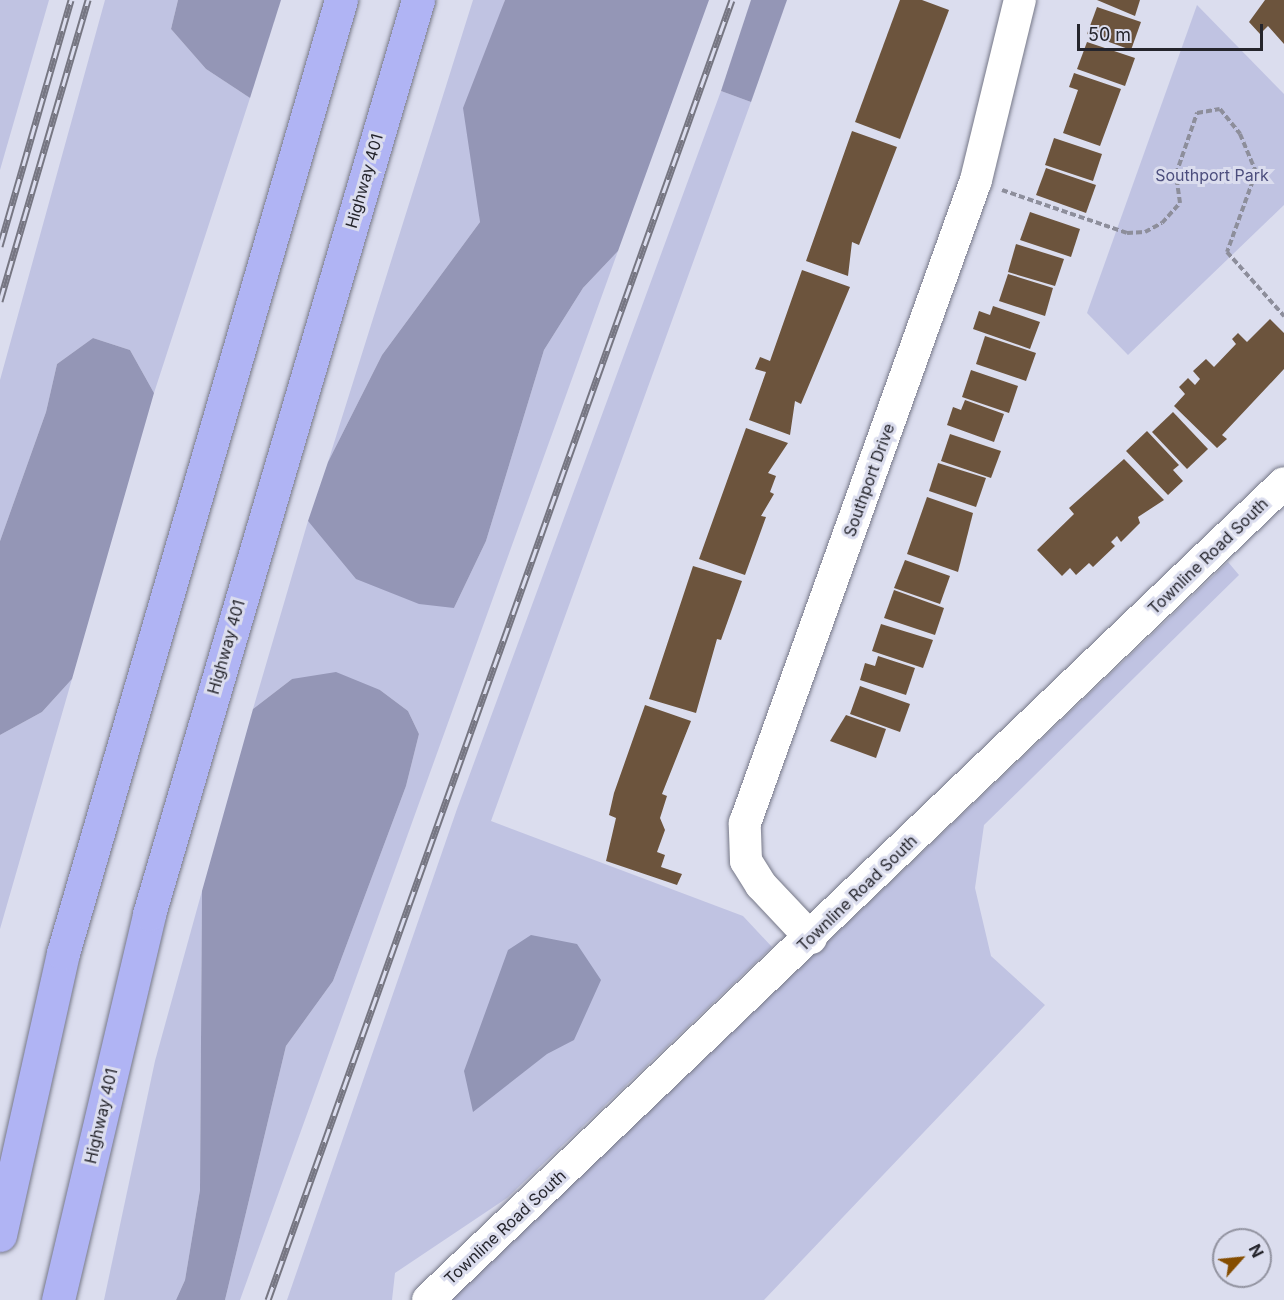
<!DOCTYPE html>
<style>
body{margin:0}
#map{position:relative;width:1284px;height:1300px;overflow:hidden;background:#dbddee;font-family:Inter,sans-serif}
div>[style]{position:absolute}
.green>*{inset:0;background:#c0c3e2}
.forest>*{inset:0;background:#9496b6}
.water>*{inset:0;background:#9295b5}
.building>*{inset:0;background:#6c543d}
.path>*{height:4px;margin-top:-2px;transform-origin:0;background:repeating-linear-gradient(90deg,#8d8e9b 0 6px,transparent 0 9px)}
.roads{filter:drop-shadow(0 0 2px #767888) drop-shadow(0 0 2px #767888)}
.minor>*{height:32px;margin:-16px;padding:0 16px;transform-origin:16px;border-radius:16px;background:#fff}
.highway>*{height:33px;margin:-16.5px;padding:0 16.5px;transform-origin:16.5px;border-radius:16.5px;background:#b0b4f4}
.rail>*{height:7px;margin-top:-3.5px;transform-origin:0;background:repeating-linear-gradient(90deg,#dbddee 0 14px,#767682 0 28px);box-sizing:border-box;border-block:2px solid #767682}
span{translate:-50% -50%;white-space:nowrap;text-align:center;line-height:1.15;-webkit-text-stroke:6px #dbddee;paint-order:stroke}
.park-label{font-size:16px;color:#4c4e7d}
.street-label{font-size:16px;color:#25252c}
.north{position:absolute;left:1212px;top:1228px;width:60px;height:60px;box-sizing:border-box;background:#dbddee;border:2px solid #9293a0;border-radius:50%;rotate:63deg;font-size:16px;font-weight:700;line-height:24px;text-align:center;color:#25252c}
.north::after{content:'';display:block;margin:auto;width:21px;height:27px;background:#854d00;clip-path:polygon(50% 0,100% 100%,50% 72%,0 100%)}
.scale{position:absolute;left:1077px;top:24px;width:186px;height:27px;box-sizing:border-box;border:3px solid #25252c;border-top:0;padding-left:8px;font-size:18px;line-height:21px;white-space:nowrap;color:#25252c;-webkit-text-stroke:4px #dbddee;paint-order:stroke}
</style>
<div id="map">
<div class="green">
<div style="clip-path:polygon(0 0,49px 0,0 170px)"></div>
<div style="clip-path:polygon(105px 0,178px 0,171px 29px,206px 69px,250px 98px,154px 393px,130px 350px,93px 338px,57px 364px,46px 412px,0 541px,0 380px)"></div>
<div style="clip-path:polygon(473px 0,505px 0,491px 45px,475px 168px,480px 222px,382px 355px,328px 462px)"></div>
<div style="clip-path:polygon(1197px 5px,1284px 94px,1284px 205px,1128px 355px,1087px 313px)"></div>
<div style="clip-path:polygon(721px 91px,751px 102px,491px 821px,743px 916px,772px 947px,507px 1198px,395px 1273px,392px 1300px,287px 1300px,457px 809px)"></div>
<div style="clip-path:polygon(618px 251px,240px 1300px,225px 1300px,286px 1046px,333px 981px,406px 786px,419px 734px,408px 711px,380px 690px,292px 679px,253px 709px,308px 521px,333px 548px,454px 608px,486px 541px,544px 350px,583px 288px)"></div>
<div style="clip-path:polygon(1228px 562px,1239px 575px,984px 825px,975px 888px,991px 956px,1045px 1005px,764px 1300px,450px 1300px)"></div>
<div style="clip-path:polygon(72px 679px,0 929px,0 735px,42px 712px)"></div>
<div style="clip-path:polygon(202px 891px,200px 1190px,185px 1280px,176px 1300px,104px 1300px,155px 1061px)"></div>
</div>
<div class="forest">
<div style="clip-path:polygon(178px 0,281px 0,250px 98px,206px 69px,171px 29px)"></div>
<div style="clip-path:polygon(505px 0,709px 0,618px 251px,583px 288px,544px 350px,486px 541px,454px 608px,419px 604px,356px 579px,308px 521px,328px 462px,382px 355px,480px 222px,463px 108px)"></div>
<div style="clip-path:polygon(751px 0,787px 0,751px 102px,721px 91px)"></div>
<div style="clip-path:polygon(93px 338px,130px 350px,154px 393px,72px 679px,42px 712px,0 735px,0 541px,46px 412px,57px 364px)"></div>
<div style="clip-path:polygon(336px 672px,380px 690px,408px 711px,419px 734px,406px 786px,333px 981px,286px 1046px,225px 1300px,176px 1300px,185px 1280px,200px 1190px,202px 891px,253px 709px,292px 679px)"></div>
</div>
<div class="water">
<div style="clip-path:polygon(531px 935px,577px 944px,601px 980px,574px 1040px,547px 1054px,473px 1112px,464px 1071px,508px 950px)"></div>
</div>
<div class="building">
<div style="clip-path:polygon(900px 0,922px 0,949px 10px,900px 139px,855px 122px)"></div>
<div style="clip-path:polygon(1097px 0,1140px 0,1135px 16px)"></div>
<div style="clip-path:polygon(1265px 0,1284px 0,1284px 44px,1268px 26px,1260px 34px,1249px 22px)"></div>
<div style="clip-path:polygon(1097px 7px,1141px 22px,1131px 50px,1087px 34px)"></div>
<div style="clip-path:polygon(1087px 42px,1135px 58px,1125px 86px,1077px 69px)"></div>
<div style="clip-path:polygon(1074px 73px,1121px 89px,1100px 146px,1063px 133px,1078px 90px,1069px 87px)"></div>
<div style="clip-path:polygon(852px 131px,897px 147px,859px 245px,852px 242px,848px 276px,806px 261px)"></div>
<div style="clip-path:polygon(1054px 138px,1102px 154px,1093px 181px,1045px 165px)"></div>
<div style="clip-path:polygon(1046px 168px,1096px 185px,1086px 213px,1036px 195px)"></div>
<div style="clip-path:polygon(1030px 212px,1080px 229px,1071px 257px,1020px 240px)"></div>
<div style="clip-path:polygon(1016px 244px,1064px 259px,1055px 286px,1008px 272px)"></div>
<div style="clip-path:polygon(802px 270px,850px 287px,801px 404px,795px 401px,790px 435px,749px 420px,766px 372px,755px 369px,760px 357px,770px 361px)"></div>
<div style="clip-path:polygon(1008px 274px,1053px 288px,1045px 316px,999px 301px)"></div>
<div style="clip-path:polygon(993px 306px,1040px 322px,1030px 349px,973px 329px,979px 311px,990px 315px)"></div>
<div style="clip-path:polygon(1270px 319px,1284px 333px,1284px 369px,1222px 435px,1227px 439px,1217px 448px,1174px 406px,1185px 394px,1179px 387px,1188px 378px,1195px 385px,1200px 379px,1193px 371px,1206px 359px,1214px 367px,1236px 344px,1232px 339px,1238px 333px,1247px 342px)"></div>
<div style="clip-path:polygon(985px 336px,1036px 353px,1026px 381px,976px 364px)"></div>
<div style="clip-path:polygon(971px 370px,1018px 386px,1009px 413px,962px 397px)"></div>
<div style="clip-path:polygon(965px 400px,1004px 414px,994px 442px,947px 425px,953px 407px,961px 410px)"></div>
<div style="clip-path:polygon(1173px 412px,1208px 449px,1187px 469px,1152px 432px)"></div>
<div style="clip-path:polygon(746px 428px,788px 443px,768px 473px,776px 476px,770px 492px,774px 494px,761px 516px,766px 517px,745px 575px,699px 559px)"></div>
<div style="clip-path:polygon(1147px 431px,1179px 465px,1173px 470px,1183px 481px,1168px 495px,1126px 451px)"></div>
<div style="clip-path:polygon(950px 434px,1001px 451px,991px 478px,941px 461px)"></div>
<div style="clip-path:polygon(1124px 459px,1164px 500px,1138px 517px,1140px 523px,1121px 542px,1117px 536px,1111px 542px,1115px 546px,1093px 567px,1089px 563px,1076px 575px,1070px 568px,1062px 576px,1037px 550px,1074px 514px,1069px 508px)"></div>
<div style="clip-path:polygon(938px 463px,986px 478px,976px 507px,929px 491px)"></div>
<div style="clip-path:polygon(927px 497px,973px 513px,958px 572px,907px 554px)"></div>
<div style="clip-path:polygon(905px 560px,950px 576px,940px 604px,894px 588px)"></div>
<div style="clip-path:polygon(693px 566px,742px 581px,721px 640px,717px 639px,696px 713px,649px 699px)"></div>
<div style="clip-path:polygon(894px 590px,944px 608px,935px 635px,884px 618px)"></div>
<div style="clip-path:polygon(881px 624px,933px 640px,923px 668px,872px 651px)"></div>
<div style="clip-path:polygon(878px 656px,915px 668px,906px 695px,860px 680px,865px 663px,875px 666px)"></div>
<div style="clip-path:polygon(860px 686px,910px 704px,900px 732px,850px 714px)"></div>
<div style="clip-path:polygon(645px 705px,691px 721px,662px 794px,667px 796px,660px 818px,665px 830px,657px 852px,665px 855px,661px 867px,682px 874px,677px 885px,606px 861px,616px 818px,609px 815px,614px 793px)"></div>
<div style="clip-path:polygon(846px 715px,886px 729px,876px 758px,830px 741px)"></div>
</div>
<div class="path">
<div style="left:1002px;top:190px;width:132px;rotate:19deg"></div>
<div style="left:1127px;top:233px;width:18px;rotate:-3deg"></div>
<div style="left:1145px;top:232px;width:19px;rotate:-28deg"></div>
<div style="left:1162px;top:223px;width:27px;rotate:-48deg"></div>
<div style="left:1180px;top:203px;width:29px;rotate:-98deg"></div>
<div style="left:1176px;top:174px;width:65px;rotate:-71deg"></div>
<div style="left:1197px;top:113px;width:23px;rotate:-10deg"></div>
<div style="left:1220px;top:109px;width:32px;rotate:51deg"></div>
<div style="left:1240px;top:134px;width:41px;rotate:67.2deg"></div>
<div style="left:1256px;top:172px;width:85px;rotate:109.9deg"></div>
<div style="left:1227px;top:252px;width:86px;rotate:48.3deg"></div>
</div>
<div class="roads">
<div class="minor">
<div style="left:811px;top:938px;width:73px;rotate:-133.3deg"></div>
<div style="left:761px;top:885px;width:28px;rotate:-122deg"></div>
<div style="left:746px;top:861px;width:38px;rotate:-92deg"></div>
<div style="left:745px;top:823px;width:683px;rotate:-70.24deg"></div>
<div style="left:976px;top:180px;width:185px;rotate:-76.3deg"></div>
<div style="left:428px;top:1300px;width:1183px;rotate:-43.66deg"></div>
</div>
<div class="highway">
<div style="left:0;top:1235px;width:289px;rotate:-77.4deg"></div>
<div style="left:63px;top:953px;width:993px;rotate:-73.74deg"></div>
<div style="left:58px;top:1300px;width:397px;rotate:-76.7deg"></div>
<div style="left:149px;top:914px;width:953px;rotate:-73.6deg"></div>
</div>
</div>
<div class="rail">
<div style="left:0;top:246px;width:256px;rotate:-73.9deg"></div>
<div style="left:0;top:301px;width:314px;rotate:-73.7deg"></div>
<div style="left:268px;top:1300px;width:1380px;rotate:-70.36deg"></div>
</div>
<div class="park-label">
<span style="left:1212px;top:175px">Southport Park</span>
</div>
<div class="street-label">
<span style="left:364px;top:181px;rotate:-74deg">Highway 401</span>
<span style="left:869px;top:480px;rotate:-70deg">Southport Drive</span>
<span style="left:1208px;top:556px;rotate:-44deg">Townline Road South</span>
<span style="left:226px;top:647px;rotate:-74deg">Highway 401</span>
<span style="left:857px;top:893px;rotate:-44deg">Townline Road South</span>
<span style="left:101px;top:1116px;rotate:-77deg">Highway 401</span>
<span style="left:505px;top:1227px;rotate:-43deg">Townline Road South</span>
</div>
<div class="north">N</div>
<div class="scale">50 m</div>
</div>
